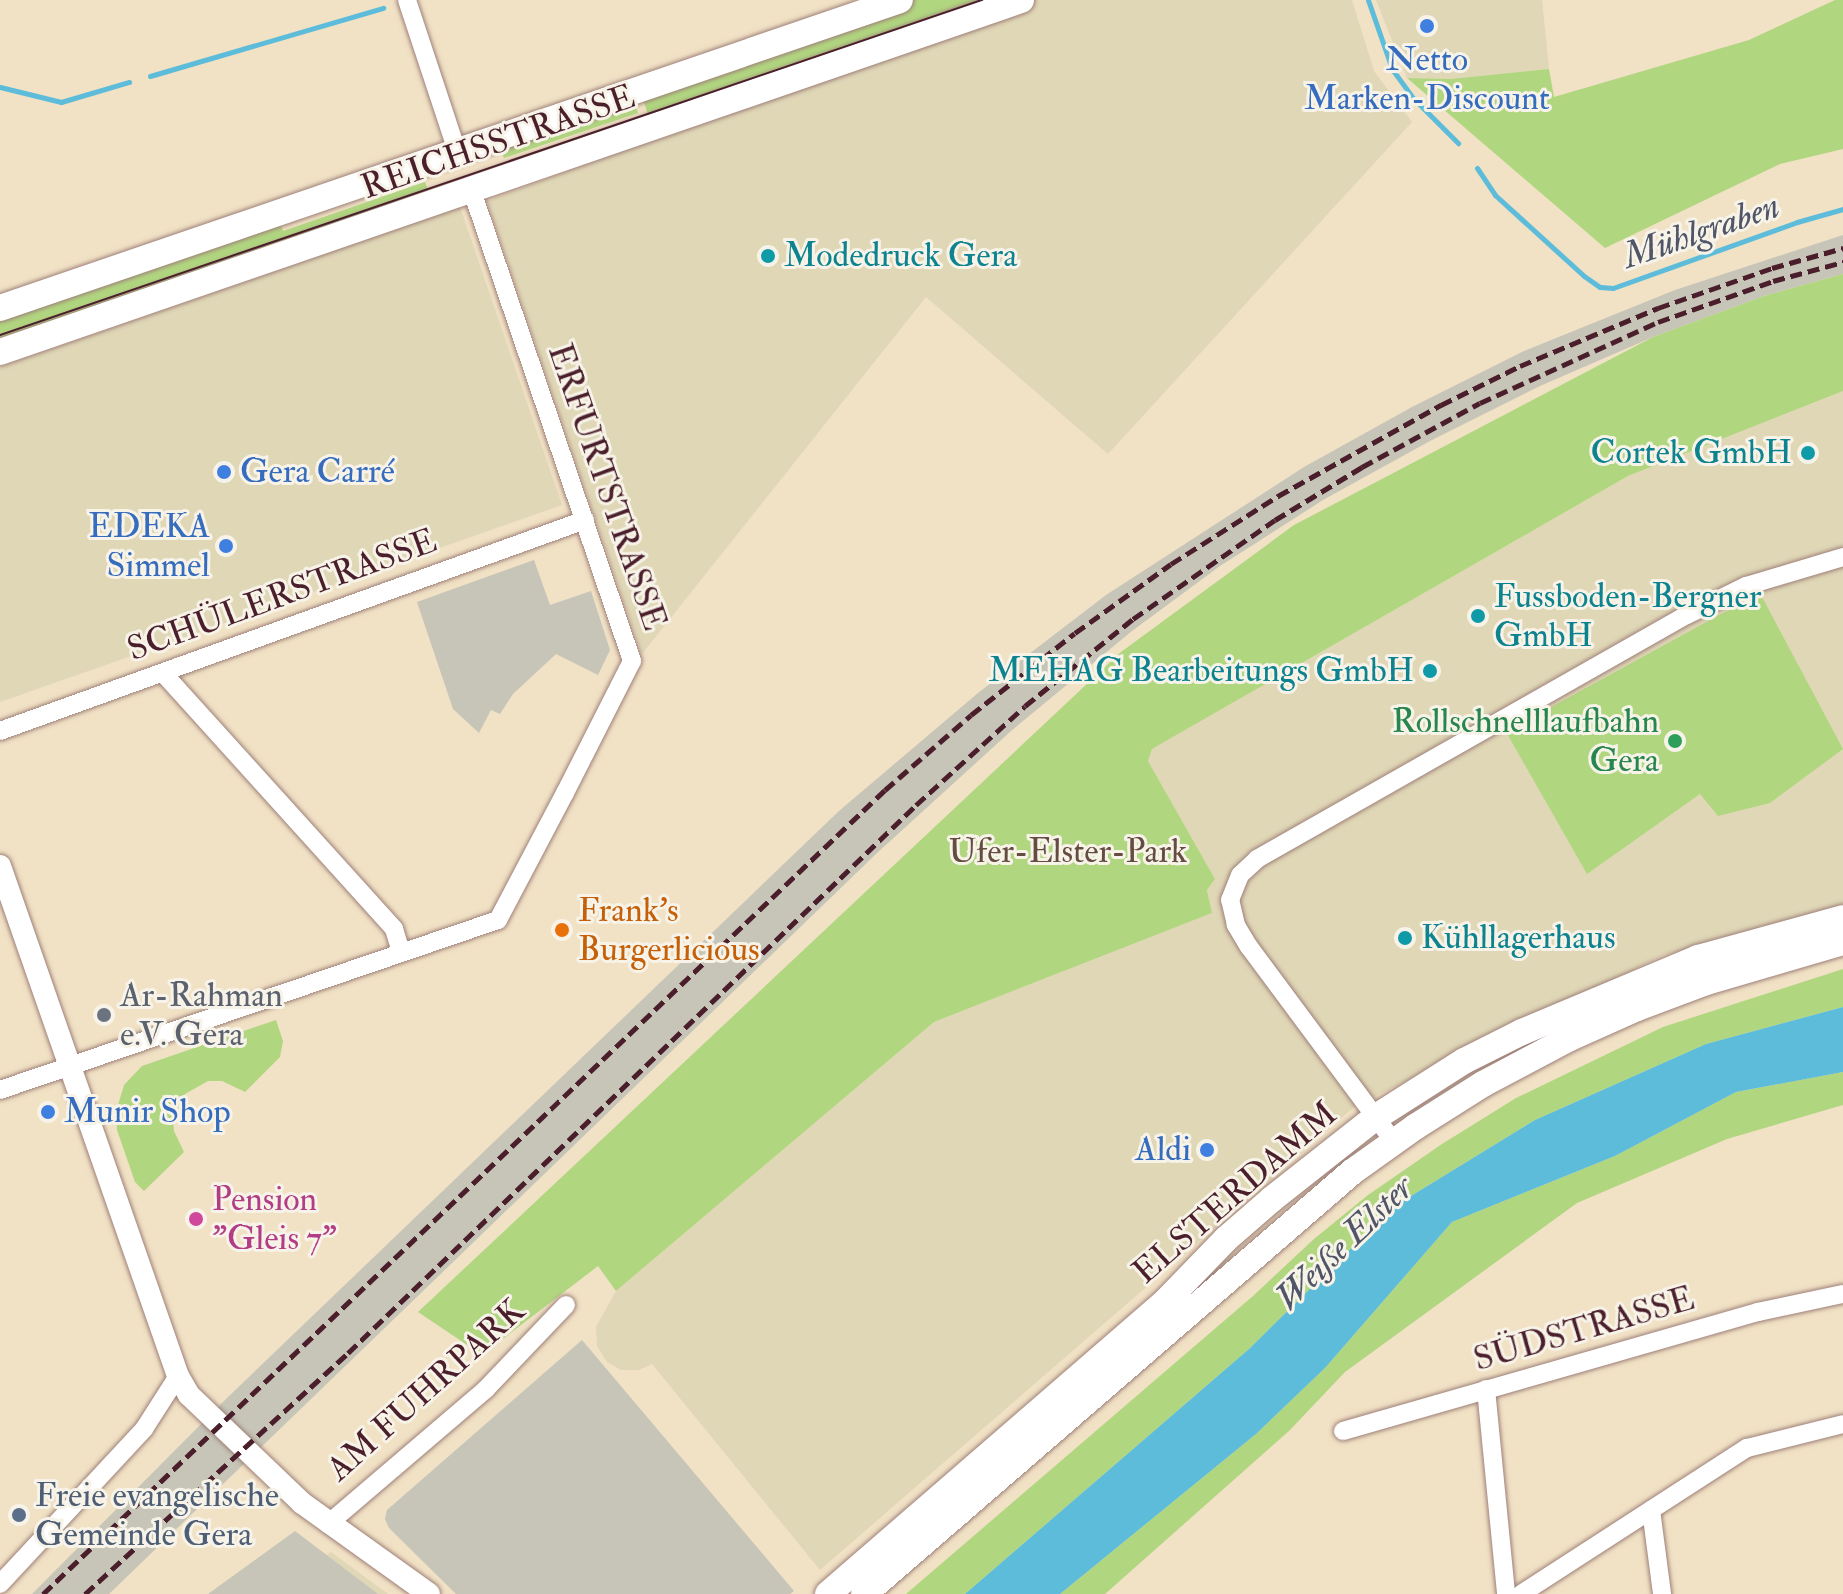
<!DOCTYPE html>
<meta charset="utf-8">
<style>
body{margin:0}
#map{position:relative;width:1843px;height:1594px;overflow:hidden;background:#f1e1c5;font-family:"IM FELL Double Pica",serif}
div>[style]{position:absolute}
.built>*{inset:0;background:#e0d7b7}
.industrial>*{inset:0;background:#c6c5b8}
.green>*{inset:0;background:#b1d680}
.water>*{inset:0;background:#5cbcda}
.stream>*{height:5px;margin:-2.5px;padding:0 2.5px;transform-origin:2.5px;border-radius:2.5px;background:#5cbcda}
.roads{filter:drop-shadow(0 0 2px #9e8078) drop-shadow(0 0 2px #9e8078)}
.minor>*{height:18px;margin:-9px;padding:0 9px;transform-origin:9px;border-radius:9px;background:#fff}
.tertiary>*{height:22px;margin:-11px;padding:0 11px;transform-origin:11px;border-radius:11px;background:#fff}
.secondary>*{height:26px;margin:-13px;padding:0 13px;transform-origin:13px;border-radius:13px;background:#fff}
.tram>*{height:2px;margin:-1px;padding:0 1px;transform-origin:1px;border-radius:1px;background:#4a1f2b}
.rail>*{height:5px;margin-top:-2.5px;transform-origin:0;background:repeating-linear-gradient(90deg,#4a1f2b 0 12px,transparent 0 18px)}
.dots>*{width:22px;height:22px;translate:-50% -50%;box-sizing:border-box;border:4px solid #f7f3e8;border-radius:50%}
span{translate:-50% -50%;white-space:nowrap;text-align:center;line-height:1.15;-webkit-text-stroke:6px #f7f3e8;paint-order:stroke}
.shop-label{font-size:34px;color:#366cbe}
.left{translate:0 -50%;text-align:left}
.right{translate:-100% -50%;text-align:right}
.street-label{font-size:34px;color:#4a1f2b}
.culture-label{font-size:34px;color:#0d838f}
.leisure-label{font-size:34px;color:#27864d}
.park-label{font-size:34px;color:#644d40}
.food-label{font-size:34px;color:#c56008}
.worship-label{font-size:34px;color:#5b616d}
.hotel-label{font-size:34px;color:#b23c85}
.service-label{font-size:34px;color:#4e5e75}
.water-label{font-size:36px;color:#505668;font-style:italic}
</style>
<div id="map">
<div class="built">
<div style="clip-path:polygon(1034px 0,1352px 0,1374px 71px,1412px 122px,1108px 454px,926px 297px,642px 654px,487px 201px)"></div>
<div style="clip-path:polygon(1376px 0,1542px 0,1549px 69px,1451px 79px,1407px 78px)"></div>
<div style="clip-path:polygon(460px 207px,562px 505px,0 702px,0 367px)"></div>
<div style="clip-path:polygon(1843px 391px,1843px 908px,1663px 955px,1355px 1106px,820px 1570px,652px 1364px,639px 1370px,621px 1370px,607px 1362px,597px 1346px,596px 1327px,616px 1291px,934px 1022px,1212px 913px,1207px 890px,1215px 879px,1148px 761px,1152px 749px,1628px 476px)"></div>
<div style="clip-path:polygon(331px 1552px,388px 1594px,273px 1594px)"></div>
</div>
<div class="industrial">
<div style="clip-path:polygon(1843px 235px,1843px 274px,1764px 296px,1653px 337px,1540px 386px,1430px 441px,1323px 500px,1220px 566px,1132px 631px,1011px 731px,877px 853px,109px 1594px,32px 1594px,228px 1397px,839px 811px,978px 693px,1106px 595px,1304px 467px,1412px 407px,1524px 351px,1675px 290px)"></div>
<div style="clip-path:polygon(534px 560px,550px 605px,591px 591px,610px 650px,598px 675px,556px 654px,513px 694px,500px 714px,491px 710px,479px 733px,453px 709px,417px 602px)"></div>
<div style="clip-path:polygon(582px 1340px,794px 1591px,790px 1594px,456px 1594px,389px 1528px,385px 1519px,387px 1510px)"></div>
<div style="clip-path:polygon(295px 1531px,378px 1594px,208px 1594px)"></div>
</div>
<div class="green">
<div style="clip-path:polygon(910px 0,997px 0,650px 121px,641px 93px)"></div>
<div style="clip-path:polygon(1835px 0,1843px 0,1843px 149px,1780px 164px,1605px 248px,1407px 78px,1451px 79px,1549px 69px,1554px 97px,1749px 40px)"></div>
<div style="clip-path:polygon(633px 96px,638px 113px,504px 158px,500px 149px)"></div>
<div style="clip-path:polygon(425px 182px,428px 190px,0 346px,0 315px,279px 220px,283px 231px)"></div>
<div style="clip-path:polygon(1843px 274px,1843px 391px,1628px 476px,1152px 749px,1148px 761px,1215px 879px,1207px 890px,1212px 913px,934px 1022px,616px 1291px,598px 1266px,482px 1355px,418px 1312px,1121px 652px,1294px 525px,1653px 337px,1764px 296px)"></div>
<div style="clip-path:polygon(1761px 595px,1843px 749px,1770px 803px,1718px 816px,1700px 794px,1587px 874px,1506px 732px,1719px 615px)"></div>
<div style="clip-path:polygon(1843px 969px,1843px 1007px,1706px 1044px,1535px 1120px,1393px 1207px,1249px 1349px,965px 1594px,906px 1594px,1253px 1296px,1314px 1239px,1368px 1195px,1442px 1144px,1516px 1098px,1663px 1027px)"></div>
<div style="clip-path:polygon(276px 1020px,283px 1041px,280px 1057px,245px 1092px,222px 1081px,208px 1081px,185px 1094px,173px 1118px,174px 1131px,184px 1152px,144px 1191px,135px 1182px,117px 1130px,116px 1112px,124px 1085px,142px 1066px)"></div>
<div style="clip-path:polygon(1843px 1072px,1843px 1105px,1727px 1139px,1577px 1203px,1345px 1372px,1289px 1431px,1105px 1594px,1060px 1594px,1256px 1434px,1325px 1368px,1452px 1222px,1615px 1156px,1736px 1092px)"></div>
</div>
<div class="water">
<div style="clip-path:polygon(1843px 1007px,1843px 1072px,1736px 1092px,1615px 1156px,1452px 1222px,1325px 1368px,1256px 1434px,1060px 1594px,965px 1594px,1249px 1349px,1393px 1207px,1535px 1120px,1706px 1044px)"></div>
</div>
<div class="stream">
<div style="left:1368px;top:0;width:73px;rotate:70.8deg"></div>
<div style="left:1392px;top:69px;width:36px;rotate:54deg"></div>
<div style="left:1413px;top:98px;width:64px;rotate:45deg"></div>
<div style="left:150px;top:76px;width:243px;rotate:-16.3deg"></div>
<div style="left:0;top:87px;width:63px;rotate:13.8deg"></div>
<div style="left:61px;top:102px;width:71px;rotate:-16.4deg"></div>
<div style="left:1477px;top:168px;width:32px;rotate:56deg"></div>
<div style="left:1495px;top:195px;width:120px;rotate:42.3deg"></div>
<div style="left:1584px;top:276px;width:19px;rotate:35deg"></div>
<div style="left:1600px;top:287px;width:13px;rotate:4deg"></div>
<div style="left:1613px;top:288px;width:195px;rotate:-19.7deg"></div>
<div style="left:1797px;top:222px;width:48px;rotate:-15.8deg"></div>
</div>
<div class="roads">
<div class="minor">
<div style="left:407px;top:0;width:159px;rotate:71.7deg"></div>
<div style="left:163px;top:673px;width:345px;rotate:47.9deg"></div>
<div style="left:394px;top:929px;width:24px;rotate:73deg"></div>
<div style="left:0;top:731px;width:622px;rotate:-19.83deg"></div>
<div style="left:0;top:1090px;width:526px;rotate:-18.85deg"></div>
<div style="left:498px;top:920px;width:144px;rotate:-62.2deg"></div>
<div style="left:565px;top:793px;width:148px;rotate:-63.1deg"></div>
<div style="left:632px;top:661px;width:500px;rotate:-108.8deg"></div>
<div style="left:1394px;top:1142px;width:243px;rotate:-126.6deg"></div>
<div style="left:1249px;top:947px;width:26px;rotate:-121deg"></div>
<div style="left:1236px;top:925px;width:26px;rotate:-103deg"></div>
<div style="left:1230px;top:900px;width:27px;rotate:-68deg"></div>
<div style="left:1240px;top:875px;width:23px;rotate:-43deg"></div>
<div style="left:1257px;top:859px;width:494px;rotate:-29.6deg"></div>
<div style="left:1687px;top:615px;width:66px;rotate:-26.2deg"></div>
<div style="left:1746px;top:586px;width:101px;rotate:-16.6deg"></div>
<div style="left:1486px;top:1389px;width:206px;rotate:84.4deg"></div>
<div style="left:1343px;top:1431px;width:432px;rotate:-16deg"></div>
<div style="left:1758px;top:1312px;width:87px;rotate:-12deg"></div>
<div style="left:1651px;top:1510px;width:85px;rotate:82.5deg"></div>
<div style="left:328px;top:1524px;width:208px;rotate:-40.5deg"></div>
<div style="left:486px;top:1389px;width:116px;rotate:-46.4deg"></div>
<div style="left:0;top:1584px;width:212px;rotate:-47.1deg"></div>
<div style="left:144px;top:1429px;width:63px;rotate:-57.3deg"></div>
<div style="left:1521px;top:1594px;width:269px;rotate:-32.9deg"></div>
<div style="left:1747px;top:1448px;width:99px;rotate:-14deg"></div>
</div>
<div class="tertiary">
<div style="left:0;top:866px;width:540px;rotate:70.76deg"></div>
<div style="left:178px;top:1376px;width:22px;rotate:60deg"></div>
<div style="left:189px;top:1395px;width:156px;rotate:43.7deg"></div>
<div style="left:302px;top:1503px;width:156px;rotate:35.6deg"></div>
</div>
<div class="secondary">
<div style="left:0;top:308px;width:951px;rotate:-18.89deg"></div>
<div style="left:0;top:352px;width:1080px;rotate:-19.02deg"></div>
<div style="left:828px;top:1594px;width:447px;rotate:-40.9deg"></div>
<div style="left:1166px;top:1301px;width:86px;rotate:-45.9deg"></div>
<div style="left:1226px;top:1239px;width:61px;rotate:-41deg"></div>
<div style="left:1272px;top:1199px;width:132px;rotate:-38.3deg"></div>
<div style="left:1376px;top:1117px;width:104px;rotate:-32.5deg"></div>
<div style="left:1464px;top:1061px;width:65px;rotate:-26.6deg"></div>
<div style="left:1522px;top:1032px;width:191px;rotate:-22.8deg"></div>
<div style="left:1698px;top:958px;width:150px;rotate:-15.4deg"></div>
<div style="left:864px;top:1594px;width:645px;rotate:-40.85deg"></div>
<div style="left:1352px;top:1172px;width:77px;rotate:-35.5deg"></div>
<div style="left:1415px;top:1127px;width:80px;rotate:-32.3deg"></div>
<div style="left:1483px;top:1084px;width:96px;rotate:-27.9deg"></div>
<div style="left:1568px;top:1039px;width:76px;rotate:-24.2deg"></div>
<div style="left:1637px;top:1008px;width:74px;rotate:-20.6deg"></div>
<div style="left:1706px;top:982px;width:143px;rotate:-16.3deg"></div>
</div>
</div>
<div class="tram">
<div style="left:0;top:335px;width:1038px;rotate:-18.84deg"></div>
</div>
<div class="rail">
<div style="left:43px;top:1594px;width:1164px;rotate:-43.68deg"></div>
<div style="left:885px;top:790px;width:114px;rotate:-41.1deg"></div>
<div style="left:971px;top:715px;width:132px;rotate:-38.3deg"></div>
<div style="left:1075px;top:633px;width:118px;rotate:-35.7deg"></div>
<div style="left:1171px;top:564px;width:127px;rotate:-32.4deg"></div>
<div style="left:1278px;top:496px;width:187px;rotate:-29.2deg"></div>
<div style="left:1441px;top:405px;width:88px;rotate:-26.3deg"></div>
<div style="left:1520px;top:366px;width:150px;rotate:-22.8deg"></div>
<div style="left:1658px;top:308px;width:121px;rotate:-19.3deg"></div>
<div style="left:1772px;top:268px;width:74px;rotate:-15.7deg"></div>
<div style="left:85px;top:1594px;width:357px;rotate:-42.5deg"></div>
<div style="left:348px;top:1353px;width:789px;rotate:-43.97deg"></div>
<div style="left:916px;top:805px;width:147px;rotate:-42.2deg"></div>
<div style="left:1025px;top:706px;width:139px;rotate:-38.9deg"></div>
<div style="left:1133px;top:619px;width:173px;rotate:-34.9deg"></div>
<div style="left:1275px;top:520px;width:102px;rotate:-31.3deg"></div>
<div style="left:1362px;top:467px;width:134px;rotate:-28.5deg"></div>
<div style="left:1480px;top:403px;width:196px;rotate:-24.5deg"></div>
<div style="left:1658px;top:322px;width:122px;rotate:-19.6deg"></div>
<div style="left:1773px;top:281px;width:73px;rotate:-15.2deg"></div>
</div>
<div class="dots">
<div style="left:1427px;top:26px;background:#3f7fe0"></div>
<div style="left:768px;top:256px;background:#0f9aa8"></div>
<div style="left:1808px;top:453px;background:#0f9aa8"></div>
<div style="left:224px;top:472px;background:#3f7fe0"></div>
<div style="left:226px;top:546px;background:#3f7fe0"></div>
<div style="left:1478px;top:616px;background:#0f9aa8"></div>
<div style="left:1430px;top:671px;background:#0f9aa8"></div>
<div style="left:1675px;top:741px;background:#2e9e5b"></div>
<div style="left:562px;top:930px;background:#e8710a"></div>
<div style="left:1405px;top:938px;background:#0f9aa8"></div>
<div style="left:104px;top:1015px;background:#6b7280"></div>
<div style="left:48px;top:1112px;background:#3f7fe0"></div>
<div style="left:1207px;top:1150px;background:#3f7fe0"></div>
<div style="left:196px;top:1219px;background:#d1479c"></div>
<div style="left:19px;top:1515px;background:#5c6f8a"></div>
</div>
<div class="shop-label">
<span style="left:1427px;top:79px">Netto<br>Marken-Discount</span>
<span class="left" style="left:240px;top:472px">Gera Carré</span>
<span class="right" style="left:210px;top:546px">EDEKA<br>Simmel</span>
<span class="left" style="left:64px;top:1112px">Munir Shop</span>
<span class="right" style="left:1191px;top:1150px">Aldi</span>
</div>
<div class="street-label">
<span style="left:498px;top:142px;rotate:-19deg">REICHSSTRASSE</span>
<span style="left:607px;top:487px;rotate:71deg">ERFURTSTRASSE</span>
<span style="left:282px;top:595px;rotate:-20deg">SCHÜLERSTRASSE</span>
<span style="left:1235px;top:1193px;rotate:-41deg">ELSTERDAMM</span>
<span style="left:1584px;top:1329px;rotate:-16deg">SÜDSTRASSE</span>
<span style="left:426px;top:1390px;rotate:-42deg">AM FUHRPARK</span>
</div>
<div class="culture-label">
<span class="left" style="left:784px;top:256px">Modedruck Gera</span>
<span class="right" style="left:1792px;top:453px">Cortek GmbH</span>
<span class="left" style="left:1494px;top:616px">Fussboden-Bergner<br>GmbH</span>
<span class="right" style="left:1414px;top:671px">MEHAG Bearbeitungs GmbH</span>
<span class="left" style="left:1421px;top:938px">Kühllagerhaus</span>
</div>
<div class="leisure-label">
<span class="right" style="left:1659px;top:741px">Rollschnelllaufbahn<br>Gera</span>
</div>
<div class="park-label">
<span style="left:1068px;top:852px">Ufer-Elster-Park</span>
</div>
<div class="food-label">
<span class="left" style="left:578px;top:930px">Frank's<br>Burgerlicious</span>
</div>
<div class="worship-label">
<span class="left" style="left:120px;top:1015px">Ar-Rahman<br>e.V. Gera</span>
</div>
<div class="hotel-label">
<span class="left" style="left:212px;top:1219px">Pension<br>"Gleis 7"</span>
</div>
<div class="service-label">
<span class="left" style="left:35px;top:1515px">Freie evangelische<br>Gemeinde Gera</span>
</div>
<div class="water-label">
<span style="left:1701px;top:231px;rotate:-19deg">Mühlgraben</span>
<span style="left:1344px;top:1243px;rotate:-44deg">Weiße Elster</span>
</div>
</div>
